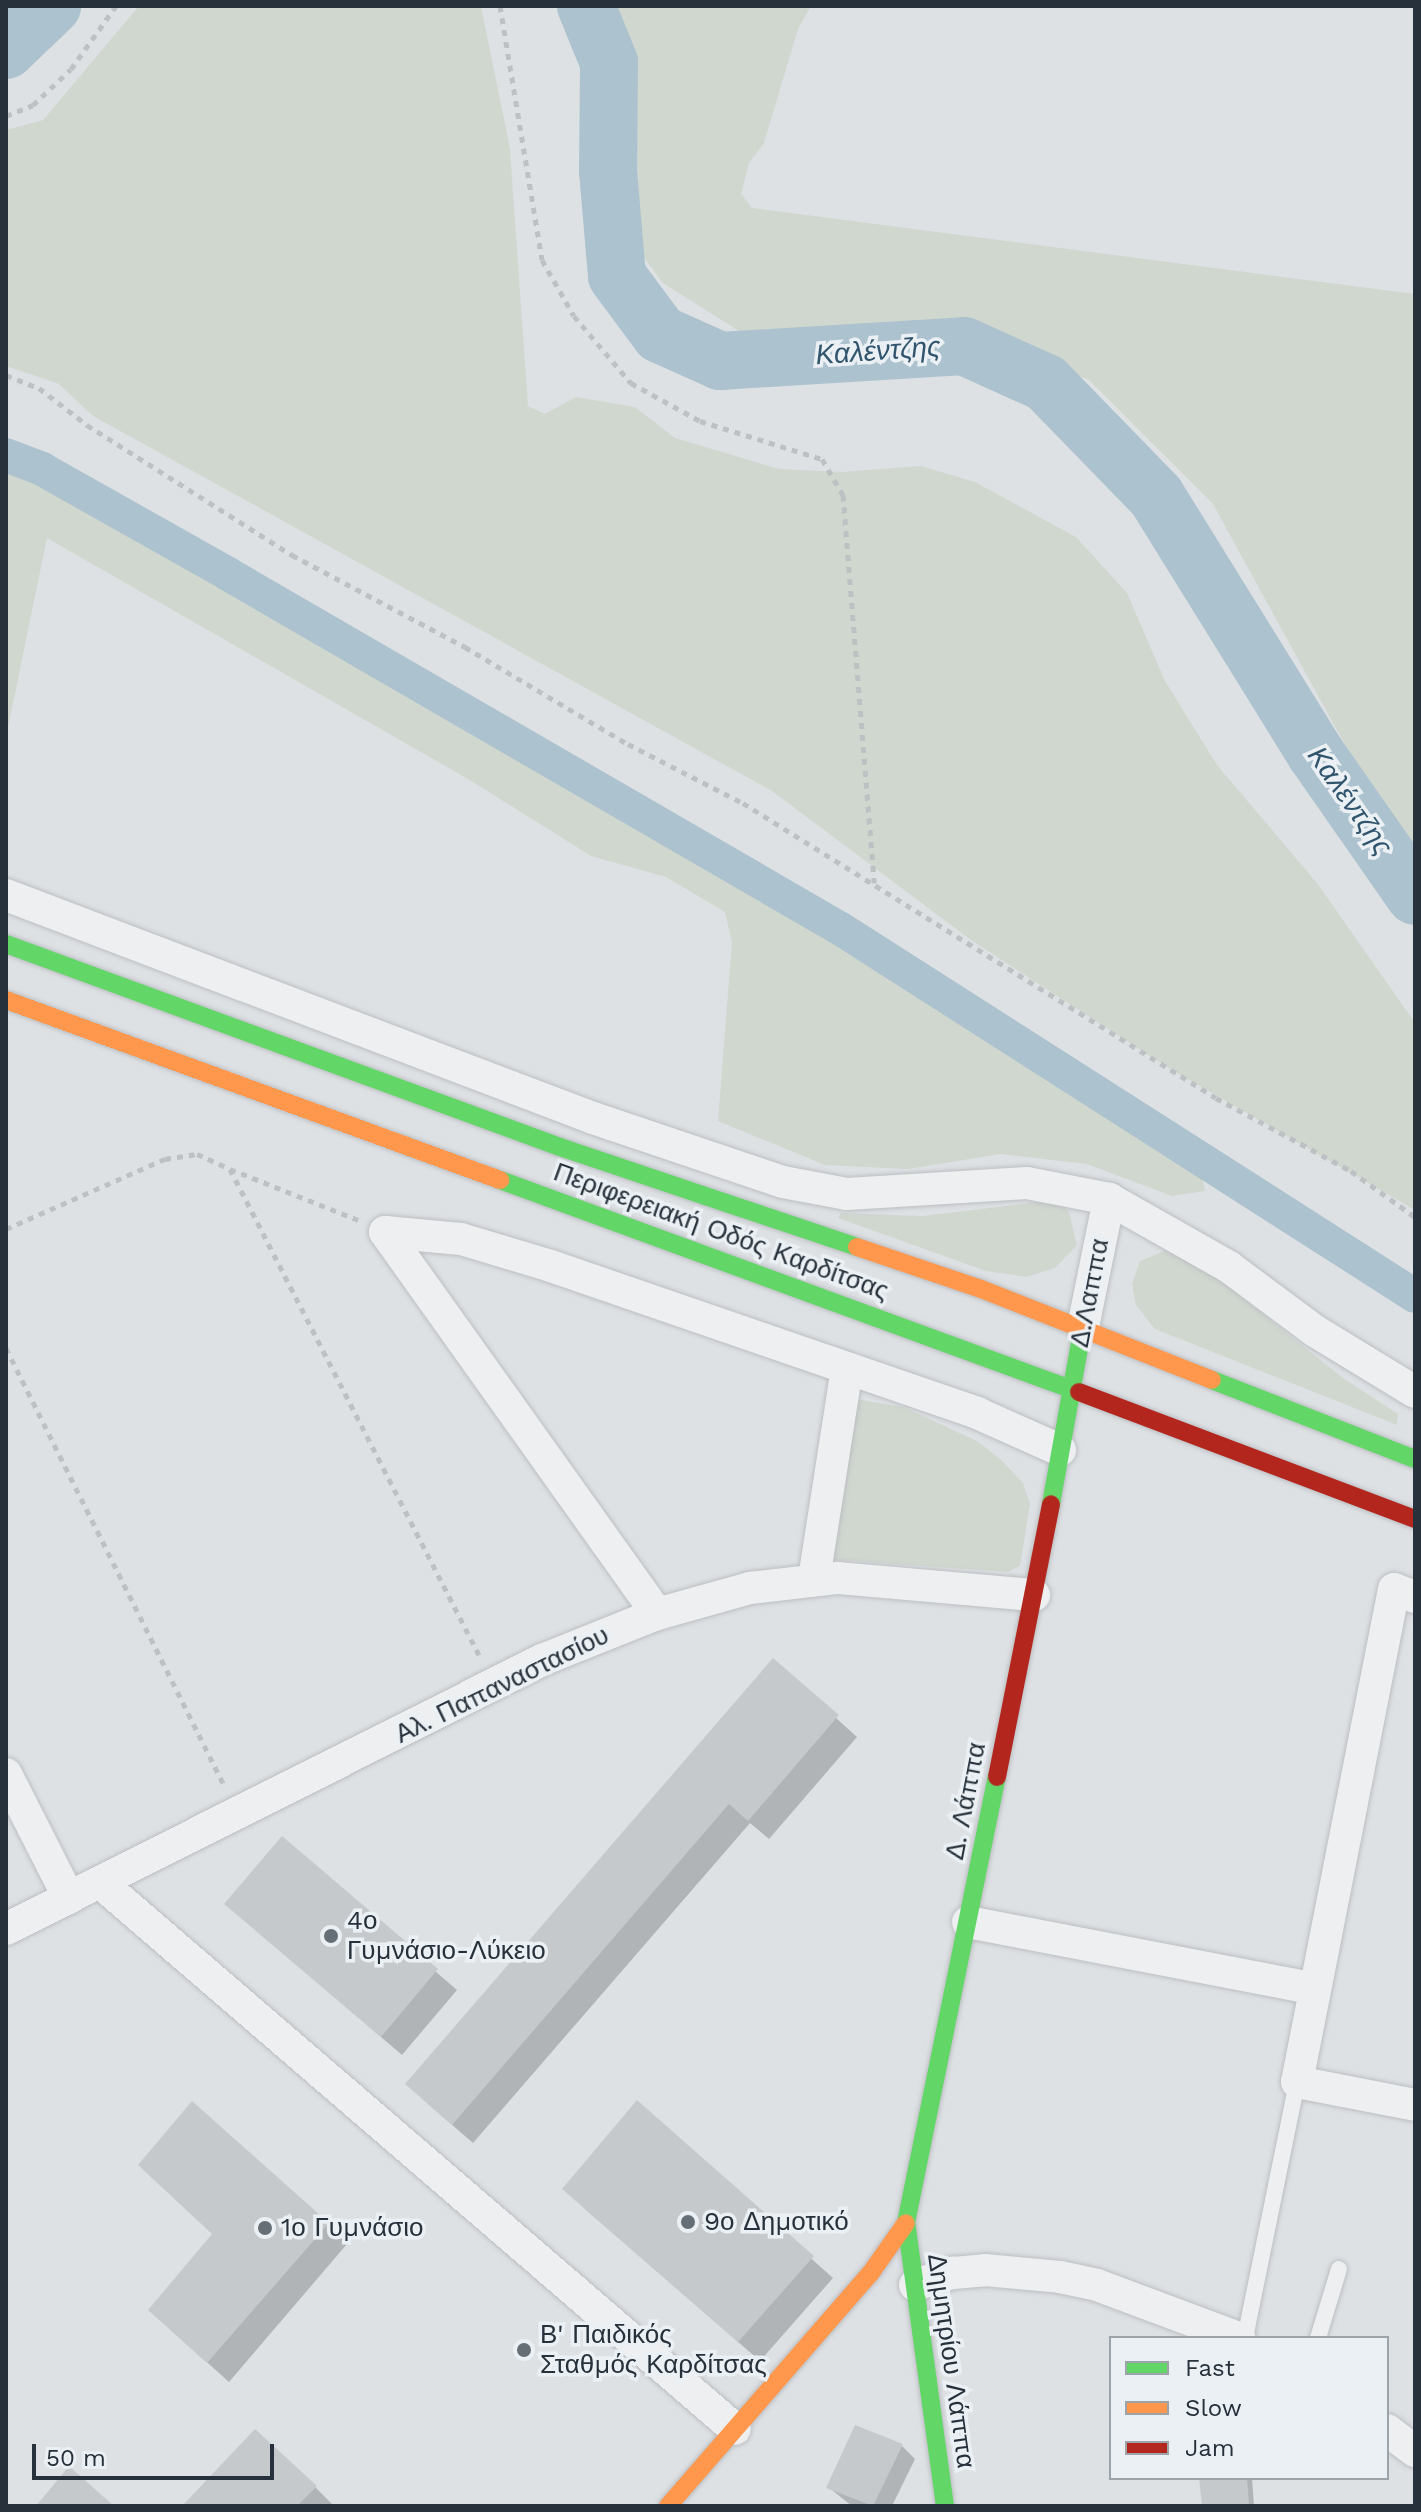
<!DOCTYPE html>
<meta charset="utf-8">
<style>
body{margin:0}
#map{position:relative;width:1421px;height:2512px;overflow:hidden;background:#dee1e4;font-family:"Work Sans",sans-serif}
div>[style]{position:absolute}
.green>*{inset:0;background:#d0d7cf}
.shadow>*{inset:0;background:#0003}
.canal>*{height:34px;margin:-17px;padding:0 17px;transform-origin:17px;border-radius:17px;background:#acc2ce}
.river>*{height:58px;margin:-29px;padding:0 29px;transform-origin:29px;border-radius:29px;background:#acc2ce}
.building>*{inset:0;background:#c6c9cc}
.path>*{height:5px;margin-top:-2.5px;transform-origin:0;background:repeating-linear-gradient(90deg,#bdc1c3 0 6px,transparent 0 12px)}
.roads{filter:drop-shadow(0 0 2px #bcbfc2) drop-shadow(0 0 2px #bcbfc2)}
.lane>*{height:16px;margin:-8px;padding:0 8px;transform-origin:8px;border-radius:8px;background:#edeff0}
.street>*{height:32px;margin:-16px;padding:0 16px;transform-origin:16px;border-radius:16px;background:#edeff0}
.fast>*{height:18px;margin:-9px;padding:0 9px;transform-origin:9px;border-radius:9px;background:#63d668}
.slow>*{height:18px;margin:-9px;padding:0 9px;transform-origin:9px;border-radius:9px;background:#ff974d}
.jam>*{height:18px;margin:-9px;padding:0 9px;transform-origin:9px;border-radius:9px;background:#b3261e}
.dots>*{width:22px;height:22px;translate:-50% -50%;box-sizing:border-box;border:4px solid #ebf0f4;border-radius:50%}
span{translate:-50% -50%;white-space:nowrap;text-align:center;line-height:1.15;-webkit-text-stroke:7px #ebf0f4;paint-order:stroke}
.street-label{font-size:26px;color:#26313b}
.poi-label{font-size:26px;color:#26313b}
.left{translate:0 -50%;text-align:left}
.water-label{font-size:28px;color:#32556e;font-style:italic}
.frame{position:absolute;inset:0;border:8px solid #26313b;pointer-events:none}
.legend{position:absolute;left:1109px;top:2336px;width:280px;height:144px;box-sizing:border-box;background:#ebf0f4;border:2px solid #9ca4aa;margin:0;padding:10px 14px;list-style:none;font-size:24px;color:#26313b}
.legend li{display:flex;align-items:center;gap:16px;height:40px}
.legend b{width:40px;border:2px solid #9ca4aa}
.scale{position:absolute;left:32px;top:2444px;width:242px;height:36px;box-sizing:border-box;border:4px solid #26313b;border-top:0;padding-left:10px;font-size:24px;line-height:28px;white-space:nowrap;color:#26313b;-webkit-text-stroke:6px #ebf0f4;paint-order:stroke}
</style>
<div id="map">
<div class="green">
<div style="clip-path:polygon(139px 6px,481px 6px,510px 149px,528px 406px,545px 414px,576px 397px,635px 407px,675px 438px,779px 469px,842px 472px,921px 466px,975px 482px,1076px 537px,1127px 593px,1165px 681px,1217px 765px,1317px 883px,1415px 1023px,1415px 1210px,1167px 1067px,971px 940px,772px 791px,93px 416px,59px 384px,6px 366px,6px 130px,43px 120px)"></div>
<div style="clip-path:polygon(603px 6px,811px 6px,798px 29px,764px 143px,749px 163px,741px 194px,752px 208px,1415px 294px,1415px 851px,1384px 816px,1213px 504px,1089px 380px,967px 329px,739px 331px,663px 283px,633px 243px,631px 92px)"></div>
<div style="clip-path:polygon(6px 464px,67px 491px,842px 943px,1201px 1170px,1205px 1191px,1172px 1196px,1087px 1164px,1001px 1154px,908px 1169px,825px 1165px,718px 1121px,732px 942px,725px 912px,666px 877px,591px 856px,468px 779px,47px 538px,6px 737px)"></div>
<div style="clip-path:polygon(1046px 1201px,1061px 1204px,1069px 1212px,1077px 1245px,1055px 1268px,1026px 1277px,986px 1271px,838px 1218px,841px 1213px,923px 1216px)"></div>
<div style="clip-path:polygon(1167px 1250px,1202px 1266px,1343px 1378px,1398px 1414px,1397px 1425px,1155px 1329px,1136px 1305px,1132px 1284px,1140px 1261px)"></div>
<div style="clip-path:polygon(849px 1398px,903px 1407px,977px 1441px,1000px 1459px,1023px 1483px,1030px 1504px,1020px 1566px,1008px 1572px,825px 1559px)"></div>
</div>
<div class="shadow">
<div style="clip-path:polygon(773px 1661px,857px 1737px,769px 1839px,750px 1823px,473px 2143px,428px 2104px)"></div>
<div style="clip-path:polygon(282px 1839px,457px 1990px,402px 2055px,226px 1904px)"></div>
<div style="clip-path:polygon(637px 2103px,833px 2278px,760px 2361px,585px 2209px)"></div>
<div style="clip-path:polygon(327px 2224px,347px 2244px,229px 2382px,171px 2330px)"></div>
<div style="clip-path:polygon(902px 2446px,915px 2459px,892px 2506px,852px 2506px,828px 2487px)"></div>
<div style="clip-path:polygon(1201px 2478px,1252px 2478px,1254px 2506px,1204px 2506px)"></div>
<div style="clip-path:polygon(315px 2487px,334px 2506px,185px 2506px)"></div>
</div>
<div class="canal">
<div style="left:6px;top:455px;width:39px;rotate:21deg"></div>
<div style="left:42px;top:469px;width:214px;rotate:29.4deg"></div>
<div style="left:228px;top:574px;width:708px;rotate:30.08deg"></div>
<div style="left:841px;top:929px;width:681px;rotate:32.59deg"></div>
</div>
<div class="river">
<div style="left:586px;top:6px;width:61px;rotate:67.7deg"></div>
<div style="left:609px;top:62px;width:109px;rotate:90.5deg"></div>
<div style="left:608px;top:171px;width:105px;rotate:85.1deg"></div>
<div style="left:617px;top:276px;width:72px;rotate:53.4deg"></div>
<div style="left:660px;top:334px;width:66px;rotate:24.2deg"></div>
<div style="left:720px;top:361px;width:244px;rotate:-3.5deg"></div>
<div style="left:964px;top:346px;width:90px;rotate:24.3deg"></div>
<div style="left:1046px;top:383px;width:158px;rotate:45.8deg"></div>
<div style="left:1156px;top:496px;width:304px;rotate:58.2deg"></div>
<div style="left:1316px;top:754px;width:173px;rotate:55.1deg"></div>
<div style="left:6px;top:50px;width:64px;rotate:-43.7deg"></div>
</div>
<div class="building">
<div style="clip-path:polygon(773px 1658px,839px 1715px,748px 1821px,729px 1804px,452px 2125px,405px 2084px)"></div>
<div style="clip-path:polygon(282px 1836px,438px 1969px,381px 2037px,224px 1904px)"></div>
<div style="clip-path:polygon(637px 2100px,814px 2256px,738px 2342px,562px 2189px)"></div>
<div style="clip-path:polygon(192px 2101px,329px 2223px,207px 2363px,148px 2310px,212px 2234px,138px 2165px)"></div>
<div style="clip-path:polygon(855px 2425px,903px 2444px,873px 2506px,826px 2488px)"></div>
<div style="clip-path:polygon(255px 2429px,317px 2486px,297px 2506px,182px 2506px)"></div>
<div style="clip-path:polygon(69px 2466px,114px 2506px,36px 2506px)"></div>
<div style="clip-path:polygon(1199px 2478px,1247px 2478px,1249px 2506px,1202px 2506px)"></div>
</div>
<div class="path">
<div style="left:500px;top:6px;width:257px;rotate:80.6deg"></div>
<div style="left:542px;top:260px;width:64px;rotate:60.3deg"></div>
<div style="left:574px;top:316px;width:88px;rotate:49.6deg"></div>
<div style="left:631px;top:383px;width:79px;rotate:28.8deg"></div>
<div style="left:700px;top:421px;width:128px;rotate:17.3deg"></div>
<div style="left:822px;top:459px;width:42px;rotate:59.7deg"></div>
<div style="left:843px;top:495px;width:389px;rotate:85.4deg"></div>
<div style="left:6px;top:116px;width:29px;rotate:-22deg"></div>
<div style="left:33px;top:105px;width:52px;rotate:-43.5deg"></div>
<div style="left:71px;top:69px;width:77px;rotate:-54.5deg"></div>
<div style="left:6px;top:375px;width:35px;rotate:22deg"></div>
<div style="left:39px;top:388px;width:61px;rotate:37.6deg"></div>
<div style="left:87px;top:425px;width:243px;rotate:32.4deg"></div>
<div style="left:292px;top:555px;width:196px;rotate:28deg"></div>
<div style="left:465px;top:647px;width:190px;rotate:30.8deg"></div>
<div style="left:628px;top:744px;width:129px;rotate:27.2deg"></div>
<div style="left:743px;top:803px;width:557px;rotate:31.95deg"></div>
<div style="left:1216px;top:1098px;width:153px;rotate:28.4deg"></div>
<div style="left:1351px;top:1171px;width:79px;rotate:35.7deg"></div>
<div style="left:230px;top:1169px;width:138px;rotate:21.7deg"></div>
<div style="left:6px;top:1229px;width:174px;rotate:-23.8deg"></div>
<div style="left:165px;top:1159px;width:32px;rotate:-9deg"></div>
<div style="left:197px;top:1154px;width:36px;rotate:24deg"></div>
<div style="left:230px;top:1169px;width:546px;rotate:62.87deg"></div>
<div style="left:6px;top:1348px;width:491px;rotate:63.5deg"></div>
</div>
<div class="roads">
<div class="lane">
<div style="left:1245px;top:2338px;width:261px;rotate:-78.5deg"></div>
<div style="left:1318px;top:2338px;width:72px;rotate:-73.1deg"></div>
</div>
<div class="street">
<div style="left:6px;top:895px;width:628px;rotate:20.8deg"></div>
<div style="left:593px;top:1118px;width:200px;rotate:18.6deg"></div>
<div style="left:783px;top:1182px;width:65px;rotate:10.6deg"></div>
<div style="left:847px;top:1194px;width:180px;rotate:-3.5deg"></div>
<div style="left:1027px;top:1183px;width:84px;rotate:11deg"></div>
<div style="left:1109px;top:1199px;width:138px;rotate:29.5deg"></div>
<div style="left:1229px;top:1267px;width:107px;rotate:36.7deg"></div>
<div style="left:1315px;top:1331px;width:117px;rotate:31.4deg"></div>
<div style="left:385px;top:1232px;width:76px;rotate:5.3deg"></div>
<div style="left:461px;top:1239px;width:94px;rotate:16.7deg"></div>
<div style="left:551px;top:1266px;width:451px;rotate:19deg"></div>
<div style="left:977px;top:1413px;width:91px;rotate:24deg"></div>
<div style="left:385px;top:1232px;width:469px;rotate:54.5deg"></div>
<div style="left:1083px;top:1327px;width:131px;rotate:-78.5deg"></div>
<div style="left:814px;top:1579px;width:213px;rotate:-81.1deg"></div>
<div style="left:1415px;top:1597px;width:22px;rotate:-159deg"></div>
<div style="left:1394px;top:1589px;width:502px;rotate:101.13deg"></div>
<div style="left:1297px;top:2082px;width:120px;rotate:11deg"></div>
<div style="left:6px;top:1774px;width:139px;rotate:63.1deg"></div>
<div style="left:102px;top:1884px;width:835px;rotate:40.73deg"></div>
<div style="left:968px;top:1922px;width:353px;rotate:10.9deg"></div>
<div style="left:6px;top:1929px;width:600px;rotate:-26.65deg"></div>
<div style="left:542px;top:1660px;width:124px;rotate:-21.8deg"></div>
<div style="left:657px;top:1614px;width:97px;rotate:-15.6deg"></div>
<div style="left:750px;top:1588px;width:89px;rotate:-6.5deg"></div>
<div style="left:838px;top:1578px;width:197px;rotate:5deg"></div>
<div style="left:915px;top:2285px;width:40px;rotate:-18deg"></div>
<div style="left:953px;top:2273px;width:32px;rotate:-5deg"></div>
<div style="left:985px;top:2270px;width:75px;rotate:5.3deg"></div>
<div style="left:1060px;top:2277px;width:38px;rotate:12deg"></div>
<div style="left:1097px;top:2285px;width:152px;rotate:20.5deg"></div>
<div style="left:1387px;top:2430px;width:35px;rotate:37deg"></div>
</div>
<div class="fast">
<div style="left:6px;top:944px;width:590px;rotate:20.12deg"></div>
<div style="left:560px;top:1147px;width:313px;rotate:18.6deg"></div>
<div style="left:500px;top:1180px;width:617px;rotate:20.11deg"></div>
<div style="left:1212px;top:1380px;width:218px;rotate:21.3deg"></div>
<div style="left:1051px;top:1504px;width:180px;rotate:-79.8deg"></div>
<div style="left:945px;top:2506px;width:286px;rotate:-97.8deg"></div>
<div style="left:906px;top:2223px;width:455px;rotate:-78.5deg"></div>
</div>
<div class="slow">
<div style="left:6px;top:1000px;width:526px;rotate:20.02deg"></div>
<div style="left:857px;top:1247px;width:131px;rotate:18.7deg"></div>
<div style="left:981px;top:1289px;width:248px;rotate:21.5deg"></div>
<div style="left:668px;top:2506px;width:308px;rotate:-49deg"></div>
<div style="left:870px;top:2274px;width:62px;rotate:-54.8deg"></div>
</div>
<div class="jam">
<div style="left:1079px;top:1392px;width:359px;rotate:20.7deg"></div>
<div style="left:997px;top:1777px;width:278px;rotate:-78.8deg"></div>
</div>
</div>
<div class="dots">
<div style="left:331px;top:1936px;background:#666f76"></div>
<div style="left:688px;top:2222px;background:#666f76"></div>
<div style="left:265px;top:2228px;background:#666f76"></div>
<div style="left:524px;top:2350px;background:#666f76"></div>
</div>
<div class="street-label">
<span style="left:721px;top:1232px;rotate:20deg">Περιφερειακή Οδός Καρδίτσας</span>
<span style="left:1090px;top:1293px;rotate:-79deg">Δ.Λαππα</span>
<span style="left:502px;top:1685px;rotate:-26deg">Αλ. Παπαναστασίου</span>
<span style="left:966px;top:1801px;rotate:-79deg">Δ. Λάππα</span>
<span style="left:951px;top:2361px;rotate:82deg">Δημητρίου Λάππα</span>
</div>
<div class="poi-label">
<span class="left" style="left:347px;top:1936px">4ο<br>Γυμνάσιο-Λύκειο</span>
<span class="left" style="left:704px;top:2222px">9ο Δημοτικό</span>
<span class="left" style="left:281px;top:2228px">1ο Γυμνάσιο</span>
<span class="left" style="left:540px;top:2350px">Β' Παιδικός<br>Σταθμός Καρδίτσας</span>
</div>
<div class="water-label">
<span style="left:878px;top:351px;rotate:-4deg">Καλέντζης</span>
<span style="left:1350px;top:801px;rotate:55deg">Καλέντζης</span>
</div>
<div class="frame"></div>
<ul class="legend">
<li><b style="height:10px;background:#63d668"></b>Fast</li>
<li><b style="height:10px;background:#ff974d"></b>Slow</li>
<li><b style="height:10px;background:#b3261e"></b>Jam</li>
</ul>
<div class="scale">50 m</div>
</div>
